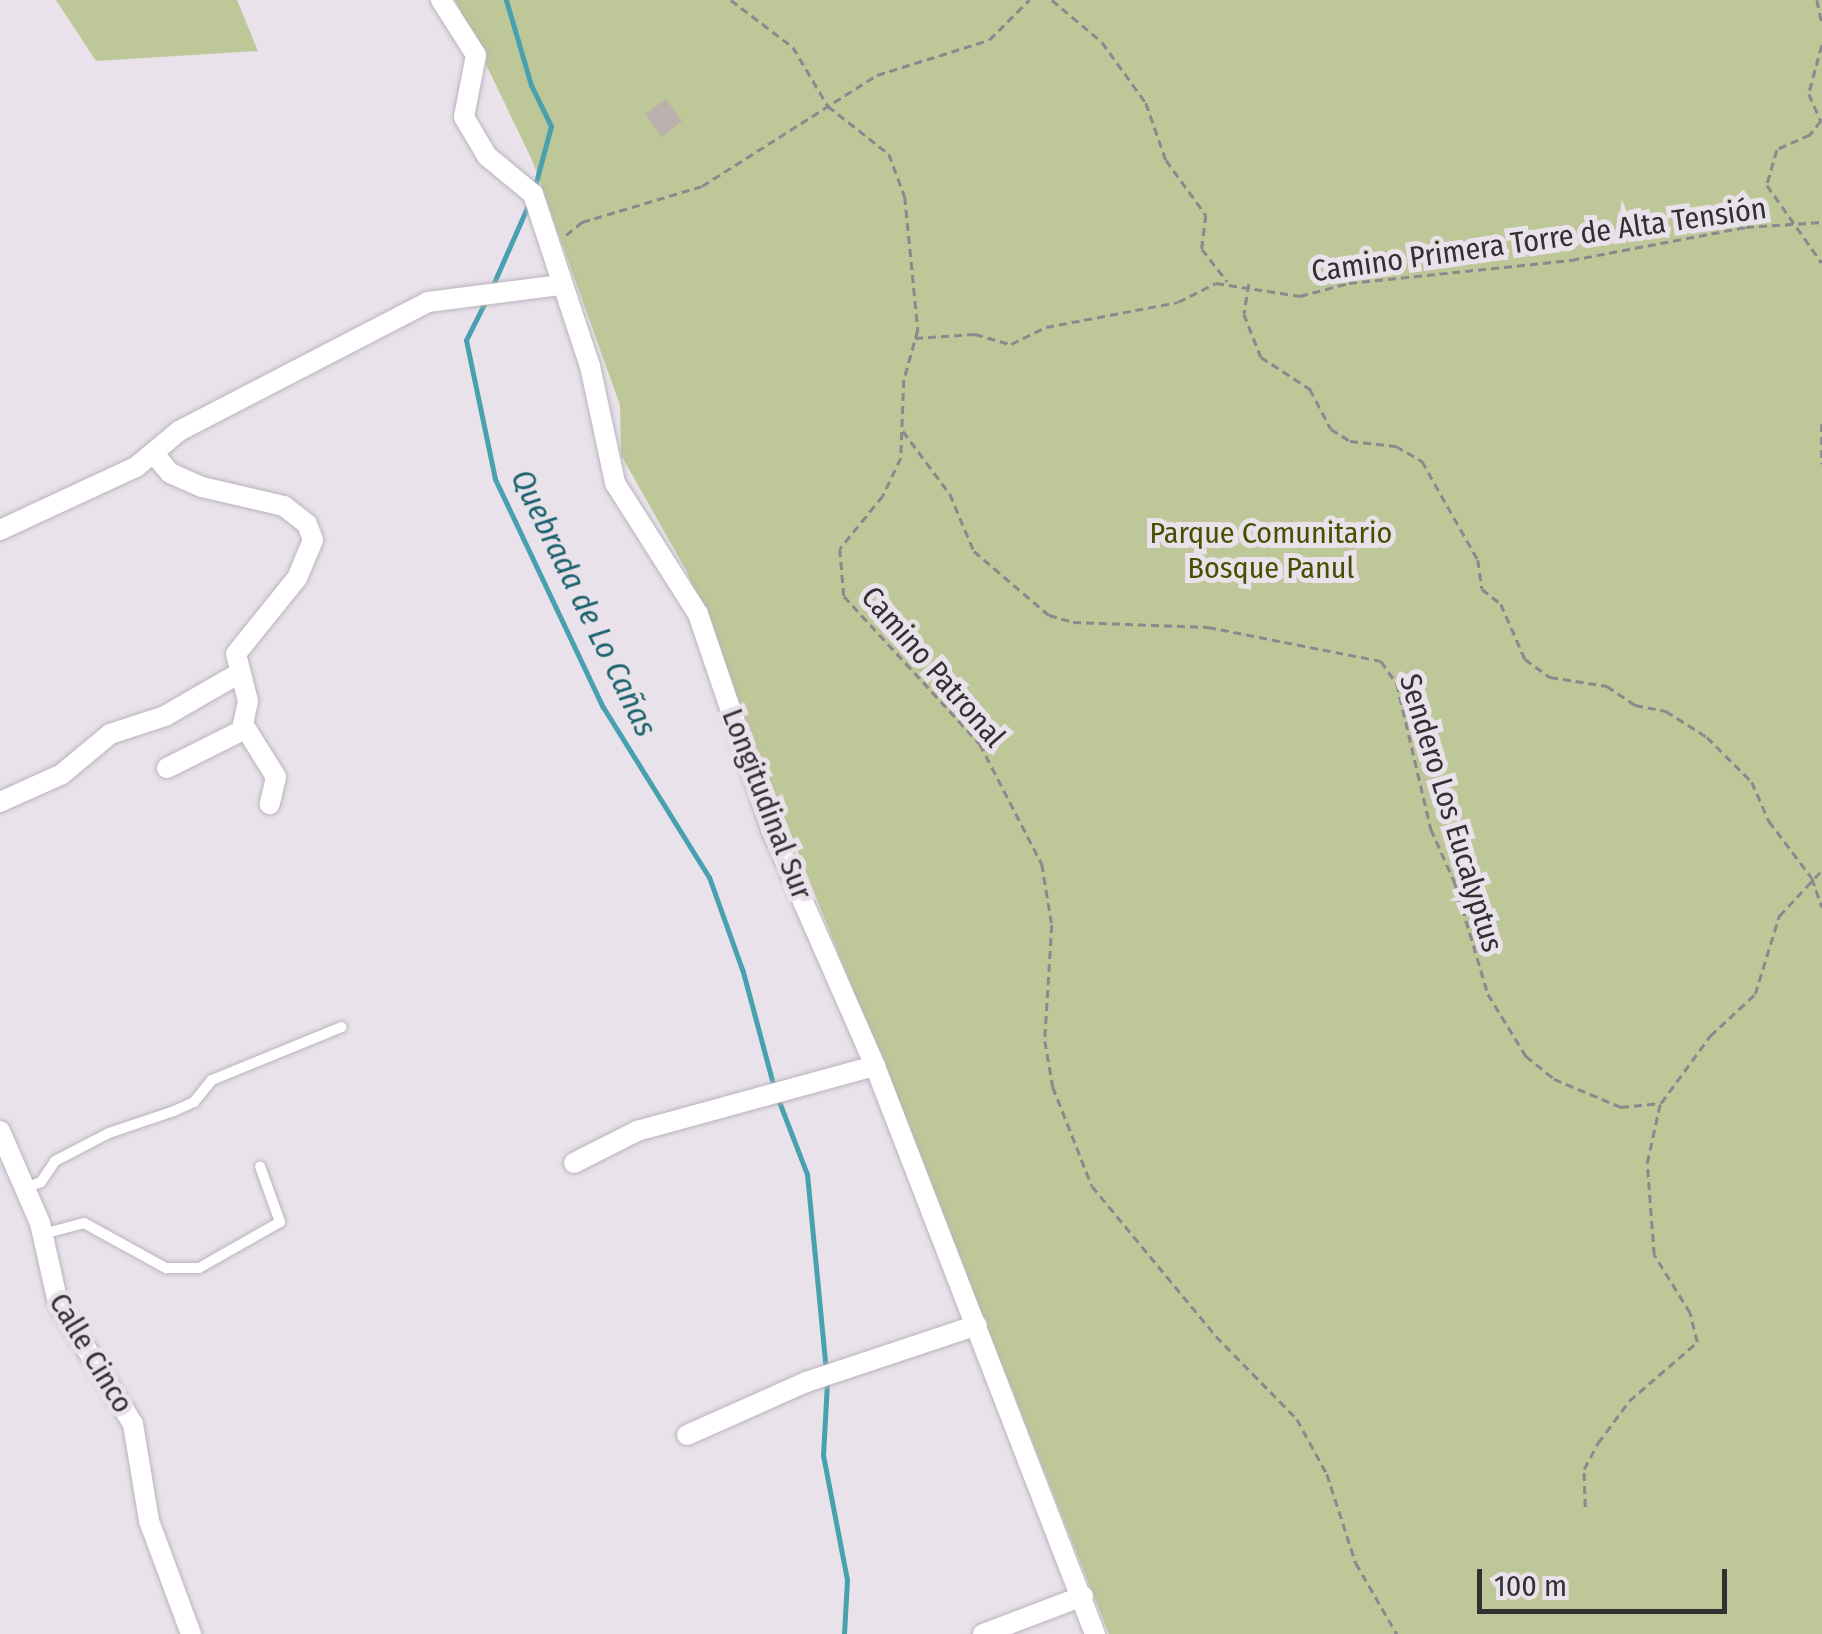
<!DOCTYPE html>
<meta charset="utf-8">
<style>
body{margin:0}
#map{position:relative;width:1822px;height:1634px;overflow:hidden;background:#e9e2eb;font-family:"Fira Sans Condensed",sans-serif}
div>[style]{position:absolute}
.green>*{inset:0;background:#bec798}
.stream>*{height:5px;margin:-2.5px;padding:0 2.5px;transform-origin:2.5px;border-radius:2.5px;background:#49a1b0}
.building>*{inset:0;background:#bbb0ad}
.path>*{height:2.5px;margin-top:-1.25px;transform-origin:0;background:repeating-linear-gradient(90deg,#8c888e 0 8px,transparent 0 13px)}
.roads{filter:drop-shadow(0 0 2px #bab3bc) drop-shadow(0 0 2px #bab3bc)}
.service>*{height:10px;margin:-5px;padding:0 5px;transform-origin:5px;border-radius:5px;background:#fff}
.minor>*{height:20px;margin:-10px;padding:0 10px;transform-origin:10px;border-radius:10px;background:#fff}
span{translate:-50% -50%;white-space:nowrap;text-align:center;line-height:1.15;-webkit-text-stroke:10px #e9e2eb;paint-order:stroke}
.street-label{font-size:30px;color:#323033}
.park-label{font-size:30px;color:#474f01}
.water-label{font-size:32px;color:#1a626c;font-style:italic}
.scale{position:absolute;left:1477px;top:1569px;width:250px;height:45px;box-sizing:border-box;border:5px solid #323033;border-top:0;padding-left:12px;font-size:30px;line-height:35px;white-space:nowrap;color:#323033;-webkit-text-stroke:8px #e9e2eb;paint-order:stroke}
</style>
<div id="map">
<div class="green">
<div style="clip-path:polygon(56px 0,237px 0,258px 51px,96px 61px)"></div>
<div style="clip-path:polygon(455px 0,1822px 0,1822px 1634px,1109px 1634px,686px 570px,621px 455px,620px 405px,532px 160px)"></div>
</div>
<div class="stream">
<div style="left:506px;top:0;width:89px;rotate:73.6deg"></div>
<div style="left:531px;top:85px;width:46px;rotate:64deg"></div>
<div style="left:551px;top:126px;width:62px;rotate:104.9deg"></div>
<div style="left:492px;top:287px;width:94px;rotate:-66.2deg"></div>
<div style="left:485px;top:302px;width:42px;rotate:116.6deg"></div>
<div style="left:466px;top:340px;width:142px;rotate:78.2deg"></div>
<div style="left:495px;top:479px;width:252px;rotate:64.7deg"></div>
<div style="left:603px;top:707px;width:200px;rotate:58.1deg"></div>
<div style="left:709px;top:877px;width:101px;rotate:70.3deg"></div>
<div style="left:743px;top:972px;width:120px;rotate:75deg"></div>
<div style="left:778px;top:1099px;width:80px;rotate:68.9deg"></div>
<div style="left:807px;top:1174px;width:198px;rotate:84.5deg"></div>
<div style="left:827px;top:1382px;width:73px;rotate:93.1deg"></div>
<div style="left:823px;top:1455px;width:127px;rotate:79.1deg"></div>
<div style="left:847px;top:1580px;width:54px;rotate:93.2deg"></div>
</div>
<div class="building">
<div style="clip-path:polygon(666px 99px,682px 121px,662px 137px,645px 114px)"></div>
</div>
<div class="path">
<div style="left:731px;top:0;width:78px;rotate:37.2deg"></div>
<div style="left:793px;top:47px;width:69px;rotate:59.3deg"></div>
<div style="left:828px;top:106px;width:78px;rotate:38.2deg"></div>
<div style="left:889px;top:154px;width:46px;rotate:69.6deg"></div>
<div style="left:905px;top:197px;width:134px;rotate:84.4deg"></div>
<div style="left:918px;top:330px;width:52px;rotate:105.6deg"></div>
<div style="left:904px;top:380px;width:78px;rotate:92.2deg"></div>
<div style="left:901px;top:458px;width:42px;rotate:115.3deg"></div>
<div style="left:883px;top:496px;width:68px;rotate:129.1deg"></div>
<div style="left:840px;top:549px;width:47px;rotate:85.1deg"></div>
<div style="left:844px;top:596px;width:201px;rotate:47.4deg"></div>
<div style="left:980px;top:744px;width:135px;rotate:62.7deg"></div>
<div style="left:1042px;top:864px;width:62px;rotate:80.7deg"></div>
<div style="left:1052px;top:925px;width:116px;rotate:93.5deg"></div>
<div style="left:1045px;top:1041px;width:47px;rotate:80.1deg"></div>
<div style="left:1053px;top:1087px;width:106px;rotate:68.5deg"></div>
<div style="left:1092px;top:1186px;width:195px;rotate:50.4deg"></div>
<div style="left:1216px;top:1336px;width:116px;rotate:45.7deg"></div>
<div style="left:1297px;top:1419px;width:63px;rotate:61.4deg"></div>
<div style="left:1327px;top:1474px;width:94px;rotate:72deg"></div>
<div style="left:1356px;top:1563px;width:82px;rotate:60deg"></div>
<div style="left:1052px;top:0;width:65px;rotate:40deg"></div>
<div style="left:1102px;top:42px;width:75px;rotate:54.2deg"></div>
<div style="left:1146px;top:103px;width:60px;rotate:70.7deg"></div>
<div style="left:1166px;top:160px;width:68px;rotate:54deg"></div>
<div style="left:1206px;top:215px;width:34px;rotate:97deg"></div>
<div style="left:1202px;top:249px;width:41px;rotate:52deg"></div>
<div style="left:1817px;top:0;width:25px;rotate:78deg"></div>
<div style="left:1822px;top:45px;width:51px;rotate:104.9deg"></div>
<div style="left:1809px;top:94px;width:30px;rotate:66deg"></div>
<div style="left:1821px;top:121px;width:18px;rotate:128deg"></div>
<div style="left:1810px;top:135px;width:36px;rotate:156deg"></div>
<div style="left:1777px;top:150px;width:36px;rotate:106deg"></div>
<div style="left:1767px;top:185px;width:95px;rotate:54.8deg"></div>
<div style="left:566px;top:235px;width:21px;rotate:-39deg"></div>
<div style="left:582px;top:222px;width:125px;rotate:-16.7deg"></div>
<div style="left:702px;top:186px;width:207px;rotate:-32.4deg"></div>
<div style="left:877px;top:75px;width:117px;rotate:-17.4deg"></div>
<div style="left:989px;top:40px;width:57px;rotate:-45deg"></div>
<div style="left:1249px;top:284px;width:30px;rotate:99deg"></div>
<div style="left:1244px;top:314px;width:46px;rotate:68.4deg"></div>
<div style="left:1261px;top:357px;width:59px;rotate:33.1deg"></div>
<div style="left:1310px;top:389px;width:45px;rotate:62.3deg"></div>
<div style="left:1331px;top:429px;width:22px;rotate:32deg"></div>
<div style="left:1350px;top:441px;width:46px;rotate:6.2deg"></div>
<div style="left:1396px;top:446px;width:30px;rotate:30deg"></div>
<div style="left:1422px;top:461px;width:114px;rotate:60.5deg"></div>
<div style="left:1478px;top:560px;width:29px;rotate:82deg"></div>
<div style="left:1482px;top:589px;width:24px;rotate:38deg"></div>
<div style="left:1501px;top:604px;width:60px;rotate:66.4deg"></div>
<div style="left:1525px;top:659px;width:31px;rotate:36deg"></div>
<div style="left:1550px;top:677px;width:58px;rotate:9deg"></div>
<div style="left:1607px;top:686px;width:34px;rotate:34deg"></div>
<div style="left:1635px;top:705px;width:32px;rotate:11deg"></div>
<div style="left:1666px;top:711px;width:49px;rotate:32.4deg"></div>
<div style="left:1707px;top:737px;width:64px;rotate:45deg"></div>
<div style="left:1752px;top:782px;width:43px;rotate:66.4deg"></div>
<div style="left:1769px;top:821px;width:71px;rotate:53deg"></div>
<div style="left:1812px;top:878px;width:31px;rotate:71deg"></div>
<div style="left:915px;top:338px;width:60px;rotate:-3.8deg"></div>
<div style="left:975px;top:334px;width:37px;rotate:16deg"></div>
<div style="left:1011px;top:344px;width:39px;rotate:-26deg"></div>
<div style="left:1046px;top:327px;width:134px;rotate:-10.7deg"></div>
<div style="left:1178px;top:302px;width:42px;rotate:-26.6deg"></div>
<div style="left:1216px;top:283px;width:85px;rotate:8.8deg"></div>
<div style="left:1300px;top:296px;width:51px;rotate:-14.9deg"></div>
<div style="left:1349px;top:283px;width:223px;rotate:-5.9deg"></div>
<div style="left:1571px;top:260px;width:178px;rotate:-10.7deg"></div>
<div style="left:1746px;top:227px;width:76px;rotate:-3.8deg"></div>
<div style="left:1822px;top:424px;width:40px;rotate:90deg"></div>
<div style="left:903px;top:431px;width:79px;rotate:53.3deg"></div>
<div style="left:950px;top:494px;width:62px;rotate:67.2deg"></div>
<div style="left:974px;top:551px;width:99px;rotate:40.5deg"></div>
<div style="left:1049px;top:615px;width:25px;rotate:16deg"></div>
<div style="left:1073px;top:622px;width:135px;rotate:2.1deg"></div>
<div style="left:1208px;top:627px;width:176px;rotate:11.1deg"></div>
<div style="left:1381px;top:661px;width:28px;rotate:55deg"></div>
<div style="left:1397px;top:684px;width:149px;rotate:76.8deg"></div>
<div style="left:1431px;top:829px;width:59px;rotate:66deg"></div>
<div style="left:1455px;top:883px;width:116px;rotate:73.4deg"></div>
<div style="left:1488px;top:994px;width:73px;rotate:58.5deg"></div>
<div style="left:1526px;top:1056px;width:36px;rotate:39deg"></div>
<div style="left:1554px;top:1079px;width:73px;rotate:22.7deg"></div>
<div style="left:1621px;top:1107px;width:40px;rotate:-5.7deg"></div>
<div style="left:1661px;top:1103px;width:83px;rotate:-53.8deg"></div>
<div style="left:1710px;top:1036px;width:62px;rotate:-43deg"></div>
<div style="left:1755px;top:994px;width:82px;rotate:-72.9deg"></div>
<div style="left:1779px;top:916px;width:63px;rotate:-46.9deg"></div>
<div style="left:1585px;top:1507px;width:38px;rotate:-92deg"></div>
<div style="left:1584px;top:1469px;width:30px;rotate:-62deg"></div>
<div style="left:1598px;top:1443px;width:52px;rotate:-53.6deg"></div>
<div style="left:1629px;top:1401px;width:90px;rotate:-40.9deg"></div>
<div style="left:1697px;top:1342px;width:30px;rotate:-104deg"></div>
<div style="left:1690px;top:1313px;width:68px;rotate:-121.8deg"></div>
<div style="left:1654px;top:1255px;width:92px;rotate:-94.4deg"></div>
<div style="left:1647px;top:1163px;width:60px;rotate:-77.6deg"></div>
</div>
<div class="roads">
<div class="service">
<div style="left:26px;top:1188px;width:16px;rotate:-22deg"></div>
<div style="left:41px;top:1182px;width:25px;rotate:-56deg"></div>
<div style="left:55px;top:1161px;width:61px;rotate:-27.4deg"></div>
<div style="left:109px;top:1133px;width:69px;rotate:-18.7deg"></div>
<div style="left:174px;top:1111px;width:22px;rotate:-24deg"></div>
<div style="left:194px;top:1102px;width:28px;rotate:-51deg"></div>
<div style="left:212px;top:1080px;width:140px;rotate:-22.2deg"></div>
<div style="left:43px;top:1234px;width:42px;rotate:-15deg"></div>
<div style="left:84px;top:1223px;width:94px;rotate:28.8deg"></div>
<div style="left:166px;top:1268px;width:33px"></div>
<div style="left:199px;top:1268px;width:93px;rotate:-29.6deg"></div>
<div style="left:280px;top:1222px;width:59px;rotate:-109.7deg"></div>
</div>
<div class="minor">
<div style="left:441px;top:0;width:65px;rotate:57.5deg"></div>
<div style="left:476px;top:55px;width:63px;rotate:101deg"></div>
<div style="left:464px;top:117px;width:45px;rotate:59.5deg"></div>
<div style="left:487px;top:156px;width:60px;rotate:39.6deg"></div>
<div style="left:533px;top:194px;width:181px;rotate:71.7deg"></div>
<div style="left:590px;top:366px;width:120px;rotate:77.9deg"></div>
<div style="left:615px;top:483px;width:155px;rotate:57.6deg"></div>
<div style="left:698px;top:614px;width:229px;rotate:71.2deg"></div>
<div style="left:772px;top:831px;width:257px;rotate:66.3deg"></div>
<div style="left:875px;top:1066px;width:609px;rotate:68.83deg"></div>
<div style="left:155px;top:455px;width:23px;rotate:50deg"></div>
<div style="left:170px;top:473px;width:35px;rotate:24deg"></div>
<div style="left:202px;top:487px;width:84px;rotate:13deg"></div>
<div style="left:284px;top:506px;width:29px;rotate:38deg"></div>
<div style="left:307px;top:524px;width:17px;rotate:69deg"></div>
<div style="left:313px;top:540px;width:41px;rotate:112.8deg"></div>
<div style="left:297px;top:578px;width:97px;rotate:128.8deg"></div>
<div style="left:236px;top:654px;width:49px;rotate:75.7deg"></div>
<div style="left:248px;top:701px;width:24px;rotate:102deg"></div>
<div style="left:243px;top:724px;width:62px;rotate:58.1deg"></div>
<div style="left:276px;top:777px;width:28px;rotate:103deg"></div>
<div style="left:0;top:530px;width:150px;rotate:-24.9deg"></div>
<div style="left:136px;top:467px;width:56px;rotate:-39.9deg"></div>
<div style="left:179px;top:431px;width:280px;rotate:-27.4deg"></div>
<div style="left:428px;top:302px;width:134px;rotate:-7.3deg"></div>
<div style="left:167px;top:768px;width:87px;rotate:-26.6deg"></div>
<div style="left:0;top:802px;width:68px;rotate:-24.3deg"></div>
<div style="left:62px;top:774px;width:62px;rotate:-39.8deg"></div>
<div style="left:110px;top:734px;width:58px;rotate:-18.1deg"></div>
<div style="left:165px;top:716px;width:82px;rotate:-30deg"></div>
<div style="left:0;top:1131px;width:100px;rotate:66.5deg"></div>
<div style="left:40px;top:1223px;width:82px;rotate:77.3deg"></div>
<div style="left:58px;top:1303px;width:142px;rotate:58.2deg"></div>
<div style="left:133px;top:1424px;width:98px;rotate:80.6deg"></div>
<div style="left:149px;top:1521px;width:121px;rotate:69.6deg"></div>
<div style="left:574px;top:1163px;width:71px;rotate:-26.9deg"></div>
<div style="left:637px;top:1131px;width:247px;rotate:-15.3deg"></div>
<div style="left:687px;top:1435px;width:130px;rotate:-24deg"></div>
<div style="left:806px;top:1382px;width:180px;rotate:-18.4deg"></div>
<div style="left:983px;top:1634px;width:107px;rotate:-20.8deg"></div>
</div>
</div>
<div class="street-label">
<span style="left:1539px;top:240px;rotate:-8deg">Camino Primera Torre de Alta Tensión</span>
<span style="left:933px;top:667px;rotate:49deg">Camino Patronal</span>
<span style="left:767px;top:804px;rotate:69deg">Longitudinal Sur</span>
<span style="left:1451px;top:813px;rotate:73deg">Sendero Los Eucalyptus</span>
<span style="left:91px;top:1353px;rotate:59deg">Calle Cinco</span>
</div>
<div class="park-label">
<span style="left:1271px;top:550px">Parque Comunitario<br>Bosque Panul</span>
</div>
<div class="water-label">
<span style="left:584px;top:603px;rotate:64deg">Quebrada de Lo Cañas</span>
</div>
<div class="scale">100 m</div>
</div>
